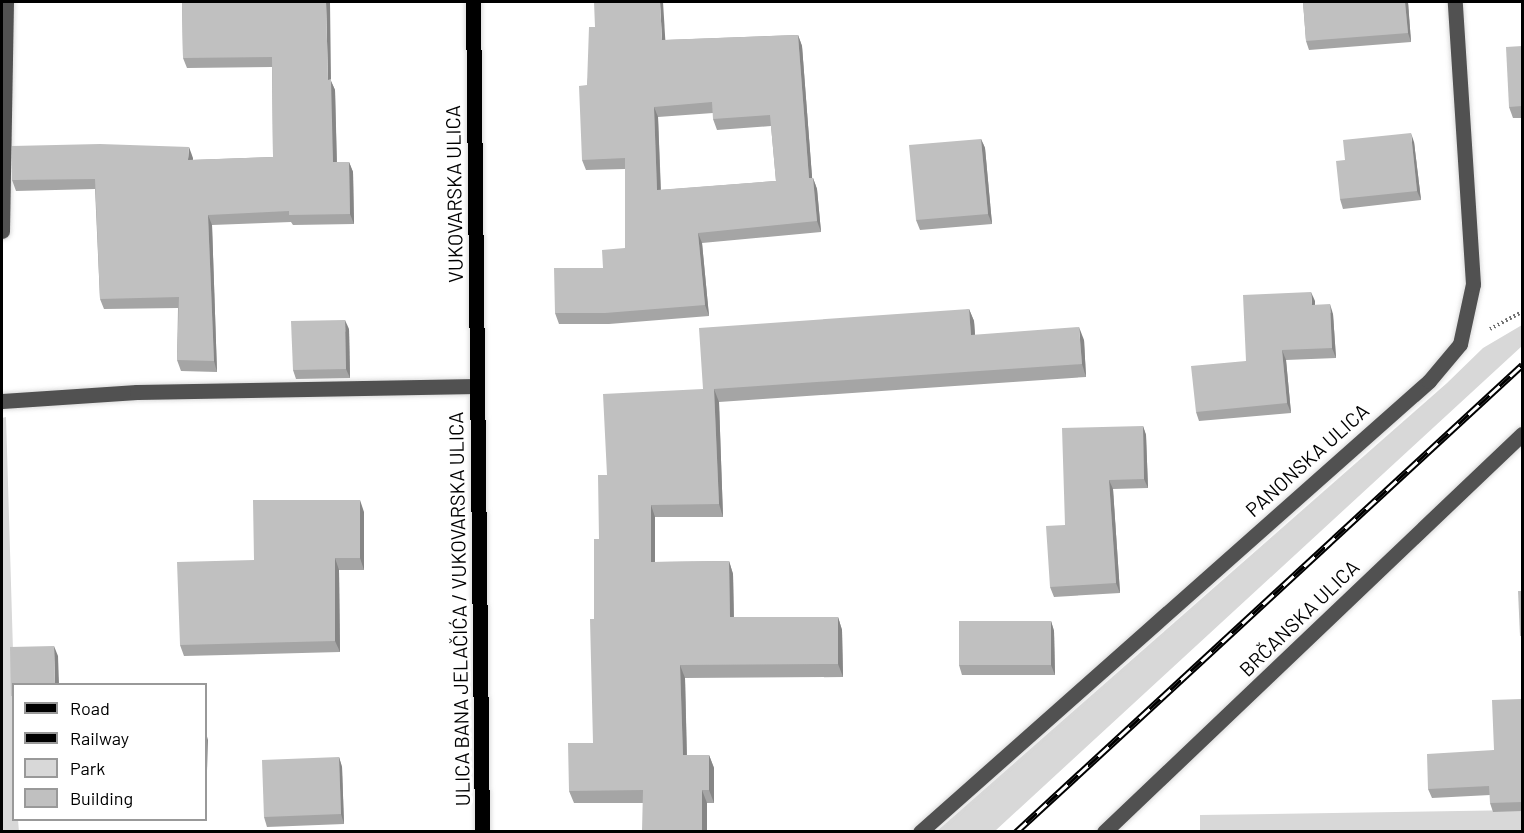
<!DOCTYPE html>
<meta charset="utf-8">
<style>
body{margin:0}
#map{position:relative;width:1524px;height:833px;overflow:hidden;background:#fff;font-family:Barlow,sans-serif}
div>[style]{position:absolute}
.green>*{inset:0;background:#d8d8d8}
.path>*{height:4px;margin-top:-2px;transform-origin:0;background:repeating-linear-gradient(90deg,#737373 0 1.5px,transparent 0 4.5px)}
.roads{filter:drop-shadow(0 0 2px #dbdbdb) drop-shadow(0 0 2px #dbdbdb)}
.minor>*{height:15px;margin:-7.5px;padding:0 7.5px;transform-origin:7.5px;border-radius:7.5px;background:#515151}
.major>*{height:15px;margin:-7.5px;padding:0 7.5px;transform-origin:7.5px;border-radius:7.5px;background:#000}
.rail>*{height:7px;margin-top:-3.5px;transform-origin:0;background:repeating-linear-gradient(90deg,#fff 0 14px,#000 0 28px);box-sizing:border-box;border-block:2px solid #000}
.wall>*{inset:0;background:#a5a5a5}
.shaded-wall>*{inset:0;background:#868686}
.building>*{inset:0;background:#c0c0c0}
span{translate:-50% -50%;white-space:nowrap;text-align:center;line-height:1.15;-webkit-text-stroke:6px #fff;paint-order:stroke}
.street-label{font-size:20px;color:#000}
.frame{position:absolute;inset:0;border:3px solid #000;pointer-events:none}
.legend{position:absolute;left:12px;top:683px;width:195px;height:138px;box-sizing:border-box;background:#fff;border:2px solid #999;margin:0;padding:8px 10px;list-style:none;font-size:18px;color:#000}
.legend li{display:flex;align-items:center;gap:12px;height:30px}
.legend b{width:30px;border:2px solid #999}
</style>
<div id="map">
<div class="green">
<div style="clip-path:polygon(1522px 325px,1522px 346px,995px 831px,937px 831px,1447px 383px,1483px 348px)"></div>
<div style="clip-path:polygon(6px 417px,14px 684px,14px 820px,18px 820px,19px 832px,2px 831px,2px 418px)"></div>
<div style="clip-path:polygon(1522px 810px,1522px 831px,1200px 831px,1200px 815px)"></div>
</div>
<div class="path">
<div style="left:1490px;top:329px;width:36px;rotate:-28deg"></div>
</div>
<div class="roads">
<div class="minor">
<div style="left:2px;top:231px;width:229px;rotate:-89deg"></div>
<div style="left:2px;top:401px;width:135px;rotate:-3.8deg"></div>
<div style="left:137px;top:392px;width:340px;rotate:-1deg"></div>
<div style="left:920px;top:832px;width:680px;rotate:-41.54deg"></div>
<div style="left:1429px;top:381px;width:48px;rotate:-50deg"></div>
<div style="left:1460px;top:344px;width:61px;rotate:-77.8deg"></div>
<div style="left:1473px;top:284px;width:283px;rotate:-93.7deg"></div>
<div style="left:1104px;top:832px;width:577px;rotate:-43.6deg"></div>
</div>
<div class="major">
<div style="left:473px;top:2px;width:830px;rotate:89.38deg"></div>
</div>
</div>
<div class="rail">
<div style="left:1016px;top:832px;width:689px;rotate:-42.7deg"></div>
</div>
<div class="wall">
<div style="clip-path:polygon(182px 2px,331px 81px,335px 90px,337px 162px,349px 162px,353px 172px,354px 224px,293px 225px,291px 222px,212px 225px,217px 372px,181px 371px,177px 360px,178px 308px,104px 309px,100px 299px,95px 189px,16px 191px,12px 180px,193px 158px,192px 160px,273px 157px,272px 67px,187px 68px,183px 58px)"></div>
<div style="clip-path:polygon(1303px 2px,1408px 2px,1411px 42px,1309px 50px,1306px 41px)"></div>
<div style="clip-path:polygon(evenodd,595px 27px,666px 40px,798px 35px,802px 46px,812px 178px,813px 178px,817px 189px,821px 232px,702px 243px,709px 316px,609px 324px,559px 324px,555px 313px,625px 248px,625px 169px,586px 170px,582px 160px,587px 85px,595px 27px,713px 113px,713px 119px,717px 130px,771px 126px,776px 181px,661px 190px,658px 117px,713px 113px)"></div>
<div style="clip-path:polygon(1522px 46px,1522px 118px,1513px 118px,1509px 107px)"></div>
<div style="clip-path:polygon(981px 139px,985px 148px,992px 224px,920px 230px,916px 220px)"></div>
<div style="clip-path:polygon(1414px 142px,1421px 200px,1343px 209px,1340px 199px,1345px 160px)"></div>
<div style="clip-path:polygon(1315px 301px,1315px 305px,1333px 314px,1336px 358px,1286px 360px,1291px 413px,1199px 421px,1196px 412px,1246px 361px)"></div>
<div style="clip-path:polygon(969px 309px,974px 321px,975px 335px,1084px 340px,1086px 377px,719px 402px,723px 517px,655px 517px,655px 562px,729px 561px,733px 574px,734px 617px,838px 617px,842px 630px,843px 677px,685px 678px,687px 755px,709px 755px,714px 768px,714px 803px,574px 803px,569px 791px,593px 743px,594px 619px,599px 539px,607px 475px,703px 389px)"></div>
<div style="clip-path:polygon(349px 329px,350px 378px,296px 379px,293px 370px)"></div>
<div style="clip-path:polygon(1143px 426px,1146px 435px,1148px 488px,1113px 489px,1120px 593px,1054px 597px,1050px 587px,1065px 525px)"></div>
<div style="clip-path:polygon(364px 512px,364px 570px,339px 570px,340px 652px,184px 656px,180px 645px,254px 560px)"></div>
<div style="clip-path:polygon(1051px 621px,1054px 631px,1055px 675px,962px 675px,959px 665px)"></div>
<div style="clip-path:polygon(1522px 699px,1522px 811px,1493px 812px,1490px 803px,1490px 795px,1432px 798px,1428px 789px,1494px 750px)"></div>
<div style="clip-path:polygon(339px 757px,342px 767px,344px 824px,267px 827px,264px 817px)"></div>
<div style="clip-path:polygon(98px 819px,201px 819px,201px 821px,98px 820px)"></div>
</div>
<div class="shaded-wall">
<div style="clip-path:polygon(326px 2px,330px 2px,331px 81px,335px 90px,337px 173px,333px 162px,328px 80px)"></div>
<div style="clip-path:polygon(660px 2px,663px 2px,666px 51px,662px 40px)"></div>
<div style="clip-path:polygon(1405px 2px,1408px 2px,1411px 42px,1408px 33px)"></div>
<div style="clip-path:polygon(798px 35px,802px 46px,813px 189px,809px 178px)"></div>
<div style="clip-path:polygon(654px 107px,658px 117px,661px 201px,657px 190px)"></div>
<div style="clip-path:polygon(1411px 133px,1414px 142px,1421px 200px,1417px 191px)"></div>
<div style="clip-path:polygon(981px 139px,985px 148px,992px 224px,988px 214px)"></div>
<div style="clip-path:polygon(189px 147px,193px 158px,192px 171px,188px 160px)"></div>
<div style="clip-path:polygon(349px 162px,353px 172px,354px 224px,350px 214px)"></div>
<div style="clip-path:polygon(813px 178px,817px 189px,821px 232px,817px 221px)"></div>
<div style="clip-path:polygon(208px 215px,212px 225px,217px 372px,214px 361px)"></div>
<div style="clip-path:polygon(698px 233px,702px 243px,709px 316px,705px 305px)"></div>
<div style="clip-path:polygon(1311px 292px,1315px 301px,1315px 315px,1312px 305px)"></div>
<div style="clip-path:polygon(1330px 304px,1333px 314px,1336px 358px,1332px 348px)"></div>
<div style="clip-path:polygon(969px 309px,974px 321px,976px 348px,971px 335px)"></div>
<div style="clip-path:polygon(345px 320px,349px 329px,350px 378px,346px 369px)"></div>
<div style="clip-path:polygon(1079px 327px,1084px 340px,1086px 377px,1082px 364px)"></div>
<div style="clip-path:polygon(1282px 350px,1286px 360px,1291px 413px,1287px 403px)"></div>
<div style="clip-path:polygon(714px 389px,719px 402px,723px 517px,719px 504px)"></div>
<div style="clip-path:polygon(1143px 426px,1146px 435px,1148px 488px,1144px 479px)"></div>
<div style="clip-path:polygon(1109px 480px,1113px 489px,1120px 593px,1116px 583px)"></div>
<div style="clip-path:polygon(360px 500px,364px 512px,364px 570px,360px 558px)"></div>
<div style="clip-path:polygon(651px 505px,655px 517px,655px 575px,651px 562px)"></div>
<div style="clip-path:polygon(335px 558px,339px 570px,340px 652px,335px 641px)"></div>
<div style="clip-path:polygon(729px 561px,733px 574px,734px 630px,730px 617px)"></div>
<div style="clip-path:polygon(838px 617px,842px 630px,843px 677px,838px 664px)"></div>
<div style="clip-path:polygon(1051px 621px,1054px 631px,1055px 675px,1051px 665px)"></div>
<div style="clip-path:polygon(54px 646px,58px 656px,59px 684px,55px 684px)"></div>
<div style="clip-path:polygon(680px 665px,685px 678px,687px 767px,683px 755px)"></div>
<div style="clip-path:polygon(206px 733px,208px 740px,207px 771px,206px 766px)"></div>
<div style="clip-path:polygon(709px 755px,714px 768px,714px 803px,709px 790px)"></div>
<div style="clip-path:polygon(339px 757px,342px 767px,344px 824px,341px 814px)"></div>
<div style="clip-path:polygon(702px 790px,707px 803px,707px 831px,702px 831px)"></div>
</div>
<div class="building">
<div style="clip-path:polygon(182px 2px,326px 2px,328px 80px,331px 79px,333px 162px,349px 162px,350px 214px,289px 215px,289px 211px,208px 215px,214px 361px,177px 360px,179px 297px,100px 299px,95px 179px,12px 180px,12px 146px,100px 144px,189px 147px,188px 160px,273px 157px,272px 57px,183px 58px)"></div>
<div style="clip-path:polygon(evenodd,594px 2px,660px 2px,662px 40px,798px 35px,809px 178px,813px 178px,817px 221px,698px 233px,705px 305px,605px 313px,555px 313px,554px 268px,603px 268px,602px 250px,625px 248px,625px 158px,582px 160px,579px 86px,587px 85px,589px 27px,595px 27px,594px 2px,712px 102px,713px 119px,770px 115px,776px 181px,657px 190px,654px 107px,712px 102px)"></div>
<div style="clip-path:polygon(1303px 2px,1405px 2px,1408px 33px,1306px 41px)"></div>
<div style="clip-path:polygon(1521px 2px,1522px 2px,1522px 31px)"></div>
<div style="clip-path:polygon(1522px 46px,1522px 106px,1509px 107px,1506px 47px)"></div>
<div style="clip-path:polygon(1411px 133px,1417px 191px,1340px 199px,1336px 161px,1345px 160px,1343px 140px)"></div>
<div style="clip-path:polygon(981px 139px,988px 214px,916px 220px,909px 145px)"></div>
<div style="clip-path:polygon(1311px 292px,1312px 305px,1330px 304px,1332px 348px,1282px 350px,1287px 403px,1196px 412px,1191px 366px,1246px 361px,1243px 295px)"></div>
<div style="clip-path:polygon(969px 309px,971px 335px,1079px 327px,1082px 364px,714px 389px,719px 504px,651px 505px,651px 562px,729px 561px,730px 617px,838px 617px,838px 664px,680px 665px,683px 755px,709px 755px,709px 790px,702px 790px,702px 831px,642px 831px,643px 790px,569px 791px,568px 743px,593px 743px,590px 619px,594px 619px,594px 539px,599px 539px,598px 475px,607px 475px,603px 394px,703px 389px,699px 328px)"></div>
<div style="clip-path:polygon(345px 320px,346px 369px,293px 370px,291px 321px)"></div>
<div style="clip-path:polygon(1143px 426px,1144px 479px,1109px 480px,1116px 583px,1050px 587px,1046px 526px,1065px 525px,1062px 428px)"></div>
<div style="clip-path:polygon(253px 500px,360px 500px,360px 558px,335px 558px,335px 641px,180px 645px,177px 562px,254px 560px)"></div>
<div style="clip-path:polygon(1518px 591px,1522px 591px,1522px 636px,1520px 636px)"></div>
<div style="clip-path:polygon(959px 621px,1051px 621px,1051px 665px,959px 665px)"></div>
<div style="clip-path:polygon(54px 646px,55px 684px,14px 684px,14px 696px,11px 696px,10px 647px)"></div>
<div style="clip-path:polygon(1522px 699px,1522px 802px,1490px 803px,1489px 786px,1428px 789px,1427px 754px,1494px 750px,1492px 700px)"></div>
<div style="clip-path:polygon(339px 757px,341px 814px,264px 817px,262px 760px)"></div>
</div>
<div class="street-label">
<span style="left:454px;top:194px;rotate:-91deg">VUKOVARSKA ULICA</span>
<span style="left:1307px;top:460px;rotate:-42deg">PANONSKA ULICA</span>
<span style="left:459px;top:609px;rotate:-91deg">ULICA BANA JELAČIĆA / VUKOVARSKA ULICA</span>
<span style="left:1299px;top:618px;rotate:-44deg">BRČANSKA ULICA</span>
</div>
<div class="frame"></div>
<ul class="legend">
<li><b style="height:8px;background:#000"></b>Road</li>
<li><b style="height:8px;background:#000"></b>Railway</li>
<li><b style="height:16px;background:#d8d8d8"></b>Park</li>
<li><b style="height:16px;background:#c0c0c0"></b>Building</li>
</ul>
</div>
